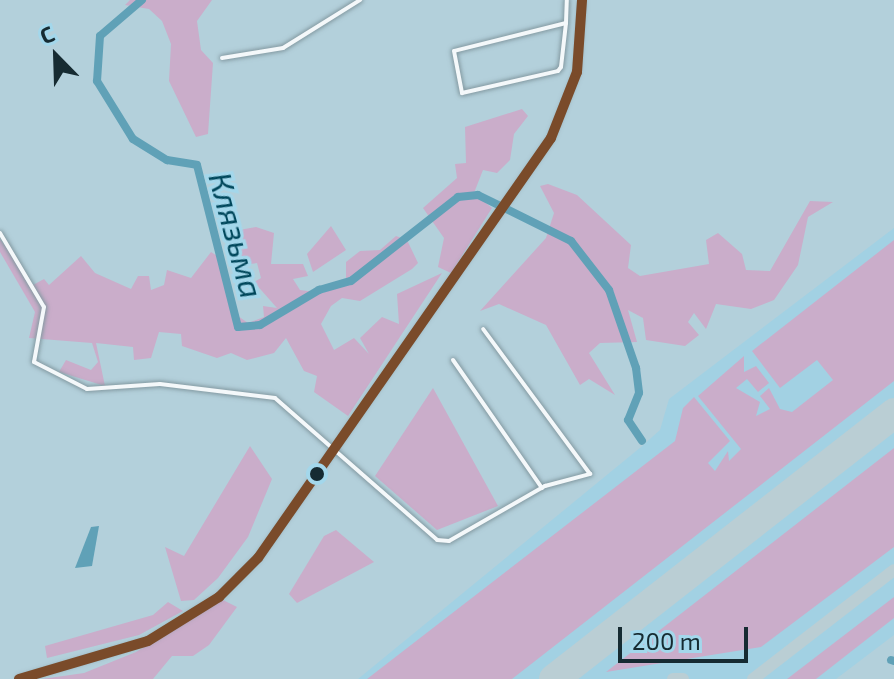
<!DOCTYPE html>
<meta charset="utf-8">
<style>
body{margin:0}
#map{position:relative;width:894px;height:679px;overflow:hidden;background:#b3d0db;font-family:"Exo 2",sans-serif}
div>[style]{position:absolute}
.built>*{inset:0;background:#a2d1e3}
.green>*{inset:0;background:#caadca}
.water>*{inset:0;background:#60a1b7}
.river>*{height:8px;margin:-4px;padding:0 4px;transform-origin:4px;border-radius:4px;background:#60a1b7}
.taxiway>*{height:12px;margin:-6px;padding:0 6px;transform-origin:6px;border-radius:6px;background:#baced4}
.runway>*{height:30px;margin:-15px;padding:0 15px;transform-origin:15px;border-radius:15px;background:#baced4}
.roads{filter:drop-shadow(0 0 2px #8399a1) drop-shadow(0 0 2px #8399a1)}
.minor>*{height:4px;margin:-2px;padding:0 2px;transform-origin:2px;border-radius:2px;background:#f4f8fa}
.bus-1>*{height:10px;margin:-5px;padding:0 5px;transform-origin:5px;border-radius:5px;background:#7a4b2a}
.dots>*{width:22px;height:22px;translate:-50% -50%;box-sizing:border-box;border:4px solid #a3d7eb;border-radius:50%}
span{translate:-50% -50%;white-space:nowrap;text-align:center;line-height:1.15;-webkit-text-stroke:7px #a3d7eb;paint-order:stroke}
.water-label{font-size:32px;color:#00475b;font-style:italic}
.north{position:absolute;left:16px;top:16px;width:80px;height:80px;-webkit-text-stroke:6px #a3d7eb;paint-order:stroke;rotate:337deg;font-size:22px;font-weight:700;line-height:32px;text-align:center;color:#162b32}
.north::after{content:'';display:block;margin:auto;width:28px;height:36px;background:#162b32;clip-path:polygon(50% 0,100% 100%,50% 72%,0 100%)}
.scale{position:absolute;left:618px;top:627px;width:130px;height:36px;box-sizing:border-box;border:4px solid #162b32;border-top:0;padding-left:10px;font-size:24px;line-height:28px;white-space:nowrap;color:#162b32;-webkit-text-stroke:6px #a3d7eb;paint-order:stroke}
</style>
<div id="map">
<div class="built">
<div style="clip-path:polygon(894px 228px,894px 635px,836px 679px,358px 679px,641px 447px,660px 430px,669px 399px)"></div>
</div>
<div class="green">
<div style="clip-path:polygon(130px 0,212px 0,197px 21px,201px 50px,213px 63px,208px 134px,196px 137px,169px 81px,171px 44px,162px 21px,149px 9px,125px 5px)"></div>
<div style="clip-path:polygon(522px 109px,528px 116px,514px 134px,510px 160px,497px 173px,483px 170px,474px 193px,492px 208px,451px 273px,438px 267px,444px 238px,423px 208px,457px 178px,455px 164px,466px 163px,465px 127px)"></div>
<div style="clip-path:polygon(548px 184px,577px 195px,631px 245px,628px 268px,640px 276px,709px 264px,706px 240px,718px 233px,742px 254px,746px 270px,770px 271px,810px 201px,833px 202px,808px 217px,798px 265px,774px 300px,751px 309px,716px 304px,706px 329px,694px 313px,688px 322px,699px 335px,685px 346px,646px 340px,643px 318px,628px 310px,637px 342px,600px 343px,589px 353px,615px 395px,589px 379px,580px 385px,546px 325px,499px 304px,480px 311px,546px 238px,554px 213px,540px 186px)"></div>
<div style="clip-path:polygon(331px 226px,346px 250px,313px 272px,307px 254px)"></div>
<div style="clip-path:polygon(256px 227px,274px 233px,271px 264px,303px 264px,308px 276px,293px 279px,300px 290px,323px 293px,346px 281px,346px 262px,360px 251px,380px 250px,396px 236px,407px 240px,418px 263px,412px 269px,360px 301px,342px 298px,331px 306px,321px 324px,334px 350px,354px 338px,369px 354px,360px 338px,382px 317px,399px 324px,397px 294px,442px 273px,348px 416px,314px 392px,317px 376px,304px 371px,286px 338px,274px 353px,247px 360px,231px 353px,217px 358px,182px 346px,181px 334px,159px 332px,151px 358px,134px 360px,133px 347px,96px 343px,105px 386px,59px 372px,66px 360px,91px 370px,98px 362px,92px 343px,29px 338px,35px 312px,0 252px,0 239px,33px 285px,44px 279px,49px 285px,81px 256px,95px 273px,131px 289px,138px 276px,149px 276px,151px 290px,164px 285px,167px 270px,191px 278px,211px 252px,225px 261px,238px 316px,248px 323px,264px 317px,263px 306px,277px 308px,254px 282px,261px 278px,257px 263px,235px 266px,222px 233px)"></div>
<div style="clip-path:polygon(894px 240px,894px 381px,512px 679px,367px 679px,675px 441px,683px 408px,694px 397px,730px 441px,708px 463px,715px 471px,728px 451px,729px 461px,741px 449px,698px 396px,744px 356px,744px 372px,756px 366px,769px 383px,758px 392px,747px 379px,736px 388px,760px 402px,756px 416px,770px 409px,760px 396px,769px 388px,780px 409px,792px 412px,833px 380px,817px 360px,780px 388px,752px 351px)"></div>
<div style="clip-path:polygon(433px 388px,498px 506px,437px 530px,375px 476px)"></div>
<div style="clip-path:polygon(250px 446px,272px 479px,248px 537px,218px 578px,194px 600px,181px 601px,165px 547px,184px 556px)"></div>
<div style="clip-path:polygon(894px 448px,894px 547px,761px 647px,606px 672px)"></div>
<div style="clip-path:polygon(336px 530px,374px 562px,297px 603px,289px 594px,324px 536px)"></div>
<div style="clip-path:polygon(894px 597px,894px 618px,816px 679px,787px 679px)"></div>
<div style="clip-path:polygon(223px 600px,237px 607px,209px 645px,193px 656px,172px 656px,153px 679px,42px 679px,84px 673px,136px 652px)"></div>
<div style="clip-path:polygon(168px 602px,183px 611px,139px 635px,47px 658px,45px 646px,153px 615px)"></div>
</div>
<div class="water">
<div style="clip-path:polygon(99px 526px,92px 566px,75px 568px,91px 527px)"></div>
</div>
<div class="river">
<div style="left:142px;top:0;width:55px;rotate:139.4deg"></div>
<div style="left:100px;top:36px;width:45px;rotate:93.8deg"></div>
<div style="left:97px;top:81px;width:68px;rotate:58.2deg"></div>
<div style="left:133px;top:139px;width:40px;rotate:32deg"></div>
<div style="left:167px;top:160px;width:30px;rotate:9deg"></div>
<div style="left:197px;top:165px;width:167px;rotate:75.8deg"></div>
<div style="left:238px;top:327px;width:22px;rotate:-5deg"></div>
<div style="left:260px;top:325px;width:69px;rotate:-30.7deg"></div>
<div style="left:319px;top:290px;width:33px;rotate:-16deg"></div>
<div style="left:351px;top:281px;width:136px;rotate:-38.1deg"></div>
<div style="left:458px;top:197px;width:20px;rotate:-6deg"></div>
<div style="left:478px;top:195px;width:104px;rotate:26.3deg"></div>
<div style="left:571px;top:241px;width:62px;rotate:52.2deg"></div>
<div style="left:609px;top:290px;width:83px;rotate:70.9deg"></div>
<div style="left:636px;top:368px;width:25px;rotate:83deg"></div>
<div style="left:639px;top:393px;width:29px;rotate:112deg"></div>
<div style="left:628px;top:420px;width:25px;rotate:56deg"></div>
<div style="left:891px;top:660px;width:3px;rotate:18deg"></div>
</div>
<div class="taxiway">
<div style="left:673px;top:679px;width:10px"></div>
<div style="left:753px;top:679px;width:178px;rotate:-37.7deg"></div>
</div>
<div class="runway">
<div style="left:554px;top:679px;width:432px;rotate:-38deg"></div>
</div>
<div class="roads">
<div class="minor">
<div style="left:566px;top:23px;width:115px;rotate:166deg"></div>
<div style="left:454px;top:51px;width:43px;rotate:79.2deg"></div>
<div style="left:462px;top:93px;width:98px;rotate:-12.9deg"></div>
<div style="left:558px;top:71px;width:5px;rotate:-53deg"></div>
<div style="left:561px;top:67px;width:44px;rotate:-83.5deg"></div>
<div style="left:566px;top:23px;width:23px;rotate:-88deg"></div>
<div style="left:222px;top:58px;width:62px;rotate:-9.3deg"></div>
<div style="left:283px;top:48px;width:91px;rotate:-31.9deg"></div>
<div style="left:0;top:233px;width:86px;rotate:59.3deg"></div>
<div style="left:44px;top:307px;width:56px;rotate:100.3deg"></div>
<div style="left:34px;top:362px;width:59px;rotate:27deg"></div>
<div style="left:87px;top:389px;width:73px;rotate:-3.9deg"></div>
<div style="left:160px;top:384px;width:116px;rotate:6.9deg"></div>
<div style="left:275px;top:398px;width:215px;rotate:41.2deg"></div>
<div style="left:437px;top:540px;width:12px;rotate:5deg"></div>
<div style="left:449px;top:541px;width:111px;rotate:-29.8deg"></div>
<div style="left:545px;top:486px;width:47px;rotate:-14.9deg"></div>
<div style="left:590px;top:474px;width:180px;rotate:-126.4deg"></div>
<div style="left:453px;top:360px;width:156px;rotate:55.2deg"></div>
<div style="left:19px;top:679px;width:134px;rotate:-16.4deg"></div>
<div style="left:148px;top:641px;width:84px;rotate:-31.8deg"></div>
<div style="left:219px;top:597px;width:55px;rotate:-45deg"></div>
<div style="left:258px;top:558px;width:512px;rotate:-55.1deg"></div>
<div style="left:551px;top:138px;width:71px;rotate:-68.5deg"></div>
<div style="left:577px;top:72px;width:72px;rotate:-86deg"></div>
</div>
</div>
<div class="bus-1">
<div style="left:19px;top:679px;width:134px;rotate:-16.4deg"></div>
<div style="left:148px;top:641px;width:84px;rotate:-31.8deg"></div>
<div style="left:219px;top:597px;width:55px;rotate:-45deg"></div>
<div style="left:258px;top:558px;width:512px;rotate:-55.1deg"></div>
<div style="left:551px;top:138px;width:71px;rotate:-68.5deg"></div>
<div style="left:577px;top:72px;width:72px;rotate:-86deg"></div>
</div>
<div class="dots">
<div style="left:317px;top:474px;background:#162b32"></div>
</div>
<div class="water-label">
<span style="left:237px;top:235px;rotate:75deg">Клязьма</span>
</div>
<div class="north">С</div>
<div class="scale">200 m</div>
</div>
